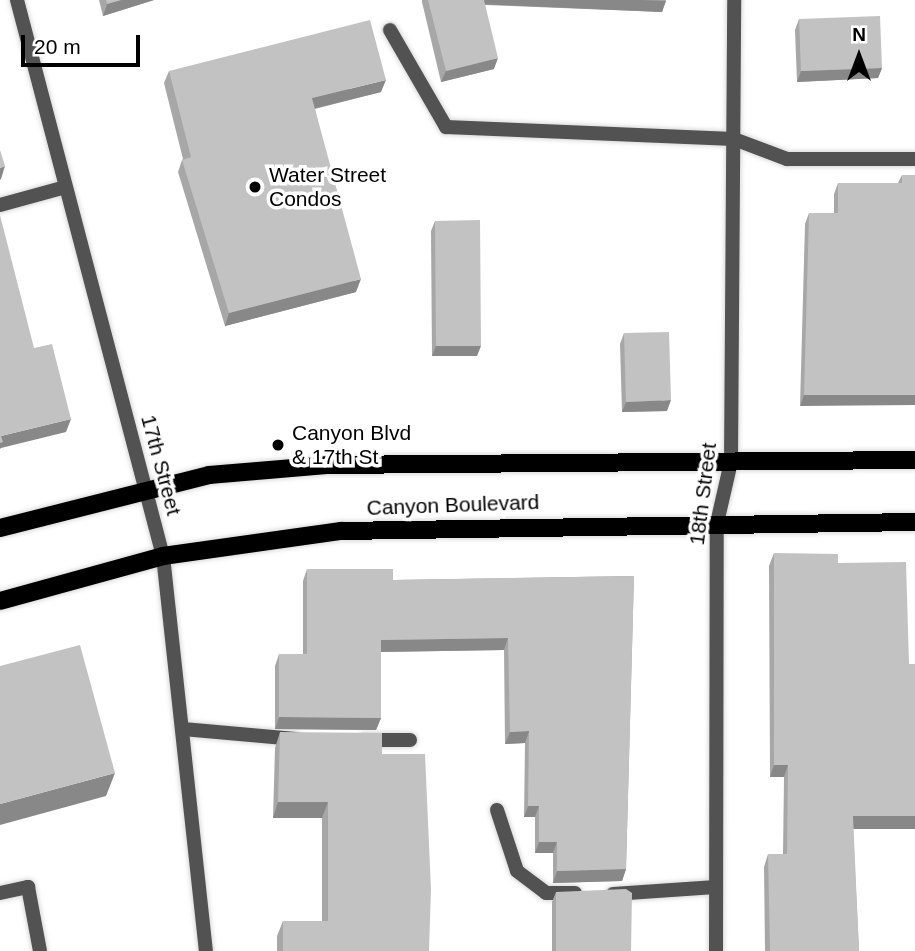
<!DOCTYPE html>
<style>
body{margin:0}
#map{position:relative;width:915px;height:951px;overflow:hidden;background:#fff;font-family:Arial,sans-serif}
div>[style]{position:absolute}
.roads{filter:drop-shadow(0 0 2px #dbdbdb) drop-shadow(0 0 2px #dbdbdb)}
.service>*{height:14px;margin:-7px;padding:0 7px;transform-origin:7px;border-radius:7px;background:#525252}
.minor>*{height:14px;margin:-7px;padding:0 7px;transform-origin:7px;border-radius:7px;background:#525252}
.tertiary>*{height:14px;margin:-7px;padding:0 7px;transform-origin:7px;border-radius:7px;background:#525252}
.primary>*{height:18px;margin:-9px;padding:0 9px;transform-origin:9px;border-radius:9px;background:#000}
.wall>*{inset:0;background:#a7a7a7}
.shaded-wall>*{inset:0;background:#888}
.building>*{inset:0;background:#c2c2c2}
.dots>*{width:19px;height:19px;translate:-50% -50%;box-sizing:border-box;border:4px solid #fff;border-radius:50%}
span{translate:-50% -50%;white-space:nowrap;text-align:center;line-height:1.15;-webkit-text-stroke:7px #fff;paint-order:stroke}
.poi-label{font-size:21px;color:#000}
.left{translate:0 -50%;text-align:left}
.street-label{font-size:21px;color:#000}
.north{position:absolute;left:824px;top:21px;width:70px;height:70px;-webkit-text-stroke:5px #fff;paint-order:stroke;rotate:0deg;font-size:19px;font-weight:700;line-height:28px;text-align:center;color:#000}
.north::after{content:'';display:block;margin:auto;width:24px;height:32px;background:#000;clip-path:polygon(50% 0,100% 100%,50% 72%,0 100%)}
.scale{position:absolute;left:21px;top:35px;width:119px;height:32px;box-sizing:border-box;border:4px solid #000;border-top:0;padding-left:9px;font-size:21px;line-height:24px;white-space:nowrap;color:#000;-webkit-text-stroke:5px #fff;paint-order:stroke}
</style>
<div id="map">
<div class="roads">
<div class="service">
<div style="left:390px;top:30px;width:112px;rotate:60deg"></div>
<div style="left:446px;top:127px;width:288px;rotate:2.4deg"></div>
<div style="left:734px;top:139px;width:57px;rotate:20.7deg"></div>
<div style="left:787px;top:159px;width:128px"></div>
<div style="left:0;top:205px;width:68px;rotate:-15.3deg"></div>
<div style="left:183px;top:729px;width:113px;rotate:5.1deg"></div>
<div style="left:365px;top:740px;width:45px"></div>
<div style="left:497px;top:810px;width:64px;rotate:71.8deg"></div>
<div style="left:517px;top:871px;width:36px;rotate:37deg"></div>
<div style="left:546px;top:893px;width:29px"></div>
<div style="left:0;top:893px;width:29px;rotate:-12deg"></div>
<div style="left:28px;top:887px;width:65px;rotate:79.4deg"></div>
<div style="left:613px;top:894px;width:103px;rotate:-3.9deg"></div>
</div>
<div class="minor">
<div style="left:716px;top:951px;width:428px;rotate:-89.9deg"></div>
<div style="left:717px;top:523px;width:63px;rotate:-77.1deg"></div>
<div style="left:731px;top:462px;width:462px;rotate:-89.6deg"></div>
</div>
<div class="tertiary">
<div style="left:17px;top:0;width:575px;rotate:75.29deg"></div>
<div style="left:163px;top:556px;width:397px;rotate:83.8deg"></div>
</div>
<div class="primary">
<div style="left:0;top:528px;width:216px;rotate:-14.2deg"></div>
<div style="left:209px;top:475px;width:118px;rotate:-4.8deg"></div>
<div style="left:327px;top:465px;width:588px;rotate:-0.49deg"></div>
<div style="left:0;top:601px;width:169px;rotate:-15.4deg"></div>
<div style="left:163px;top:556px;width:180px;rotate:-8deg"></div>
<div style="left:341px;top:531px;width:574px;rotate:-0.9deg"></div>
</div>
</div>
<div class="wall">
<div style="clip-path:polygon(99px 0,154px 0,103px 16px)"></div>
<div style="clip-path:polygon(422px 0,666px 0,662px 12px,485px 5px,494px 69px,441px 82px,422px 2px)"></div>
<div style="clip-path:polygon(799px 19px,882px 68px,878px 78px,797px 82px,795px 30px)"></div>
<div style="clip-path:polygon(169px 71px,381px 92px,315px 109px,356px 292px,225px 326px,178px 172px,182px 160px,183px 159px,164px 83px)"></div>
<div style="clip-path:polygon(902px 175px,915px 175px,800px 406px,805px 224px,809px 213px,834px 213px,834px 194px,838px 183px,898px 183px)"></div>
<div style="clip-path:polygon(435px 221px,477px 356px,432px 356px,431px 231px)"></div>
<div style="clip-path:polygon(624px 333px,667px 411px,622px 412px,620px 344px)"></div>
<div style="clip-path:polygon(774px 553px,838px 563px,909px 664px,915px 829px,853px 829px,859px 951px,765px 951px,764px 867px,768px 854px,783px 854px,784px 777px,770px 777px,769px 566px)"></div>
<div style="clip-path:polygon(307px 569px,393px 580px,634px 576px,626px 869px,622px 881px,553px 883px,553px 853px,535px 853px,535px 817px,524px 817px,525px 743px,505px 744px,504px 650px,381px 652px,381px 718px,376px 730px,275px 729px,275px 666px,279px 654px,303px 654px,303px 581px)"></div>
<div style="clip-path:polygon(280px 732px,382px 754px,429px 951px,277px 951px,277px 936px,283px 921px,322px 921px,322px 818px,273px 818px,275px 748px)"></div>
<div style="clip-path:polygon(556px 892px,631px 951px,552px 951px,552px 902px)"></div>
</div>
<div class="shaded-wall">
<div style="clip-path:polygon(121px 0,154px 0,103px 16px,107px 4px)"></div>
<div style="clip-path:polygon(479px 0,642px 0,666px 1px,662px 12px,478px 4px)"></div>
<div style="clip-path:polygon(498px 58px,494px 69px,441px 82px,446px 71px)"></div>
<div style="clip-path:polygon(882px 68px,878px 78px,797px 82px,801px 71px)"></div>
<div style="clip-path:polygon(386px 80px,381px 92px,308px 110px,312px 98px)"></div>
<div style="clip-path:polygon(5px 166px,1px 179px,0 180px,0 168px)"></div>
<div style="clip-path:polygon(361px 279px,356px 292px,225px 326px,229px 313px)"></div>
<div style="clip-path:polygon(436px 346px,481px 346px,477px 356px,432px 356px)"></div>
<div style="clip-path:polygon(804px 395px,915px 395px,915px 405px,800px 406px)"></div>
<div style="clip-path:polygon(671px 400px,667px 411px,622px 412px,626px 402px)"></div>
<div style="clip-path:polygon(71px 419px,66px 432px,1px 448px,0 449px,0 440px,1px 436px)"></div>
<div style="clip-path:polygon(508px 638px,504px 650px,377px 652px,381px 640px)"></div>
<div style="clip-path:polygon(279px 717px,381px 718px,376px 730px,275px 729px)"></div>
<div style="clip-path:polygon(529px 731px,525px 743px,505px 744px,510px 732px)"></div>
<div style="clip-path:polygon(774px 765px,788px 765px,784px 777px,770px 777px)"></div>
<div style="clip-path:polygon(115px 773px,106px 796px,0 825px,0 804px)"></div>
<div style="clip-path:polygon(278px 802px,328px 802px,322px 818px,273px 818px)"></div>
<div style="clip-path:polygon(528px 806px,539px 806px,535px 817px,524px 817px)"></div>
<div style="clip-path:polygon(853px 816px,915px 816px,915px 829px,848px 829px)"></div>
<div style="clip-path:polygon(539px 842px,557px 842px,553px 853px,535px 853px)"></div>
<div style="clip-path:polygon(626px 869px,622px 881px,553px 883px,557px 871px)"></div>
</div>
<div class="building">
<div style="clip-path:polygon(106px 0,121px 0,107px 4px)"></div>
<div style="clip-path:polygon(428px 0,484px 0,498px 58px,446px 71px)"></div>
<div style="clip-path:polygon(880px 16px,882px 68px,801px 71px,799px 19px)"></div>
<div style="clip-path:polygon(370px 20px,386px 80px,312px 98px,361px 279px,229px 313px,182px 160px,191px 157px,169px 71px)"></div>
<div style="clip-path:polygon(0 150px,5px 166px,0 168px)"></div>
<div style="clip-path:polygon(902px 175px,915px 175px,915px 395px,804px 395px,809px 213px,838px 213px,838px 183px,902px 183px)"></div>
<div style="clip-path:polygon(0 215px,34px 348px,52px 344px,71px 419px,1px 436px,3px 442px,0 443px)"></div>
<div style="clip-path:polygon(480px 220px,481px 346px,436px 346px,435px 221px)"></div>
<div style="clip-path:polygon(669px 332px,671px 400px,626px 402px,624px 333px)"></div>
<div style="clip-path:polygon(774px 553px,838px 554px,838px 563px,906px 562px,909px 664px,915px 664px,915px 816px,853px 816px,859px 951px,770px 951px,768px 854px,787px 854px,788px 765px,774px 765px)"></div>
<div style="clip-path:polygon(307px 569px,393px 569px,393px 580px,634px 576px,626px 869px,557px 871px,557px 842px,539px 842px,539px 806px,528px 806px,529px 731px,510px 732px,508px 638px,381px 640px,381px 718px,279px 717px,279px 654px,307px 654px)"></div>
<div style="clip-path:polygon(80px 645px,115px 773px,0 804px,0 666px)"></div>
<div style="clip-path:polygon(280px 732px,382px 733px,382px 754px,425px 754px,431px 889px,429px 951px,283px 951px,283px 921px,328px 921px,328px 802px,278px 802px)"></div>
<div style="clip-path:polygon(626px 889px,632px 893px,631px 951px,556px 951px,556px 892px)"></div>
</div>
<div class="dots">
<div style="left:255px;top:187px;background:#000"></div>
<div style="left:278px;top:445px;background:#000"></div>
</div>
<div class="poi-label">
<span class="left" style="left:269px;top:187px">Water Street<br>Condos</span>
<span class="left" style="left:292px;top:445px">Canyon Blvd<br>&amp; 17th St</span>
</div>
<div class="street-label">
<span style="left:161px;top:465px;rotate:75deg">17th Street</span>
<span style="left:703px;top:494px;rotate:-83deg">18th Street</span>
<span style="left:453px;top:505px;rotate:-2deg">Canyon Boulevard</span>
</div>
<div class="north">N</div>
<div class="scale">20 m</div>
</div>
